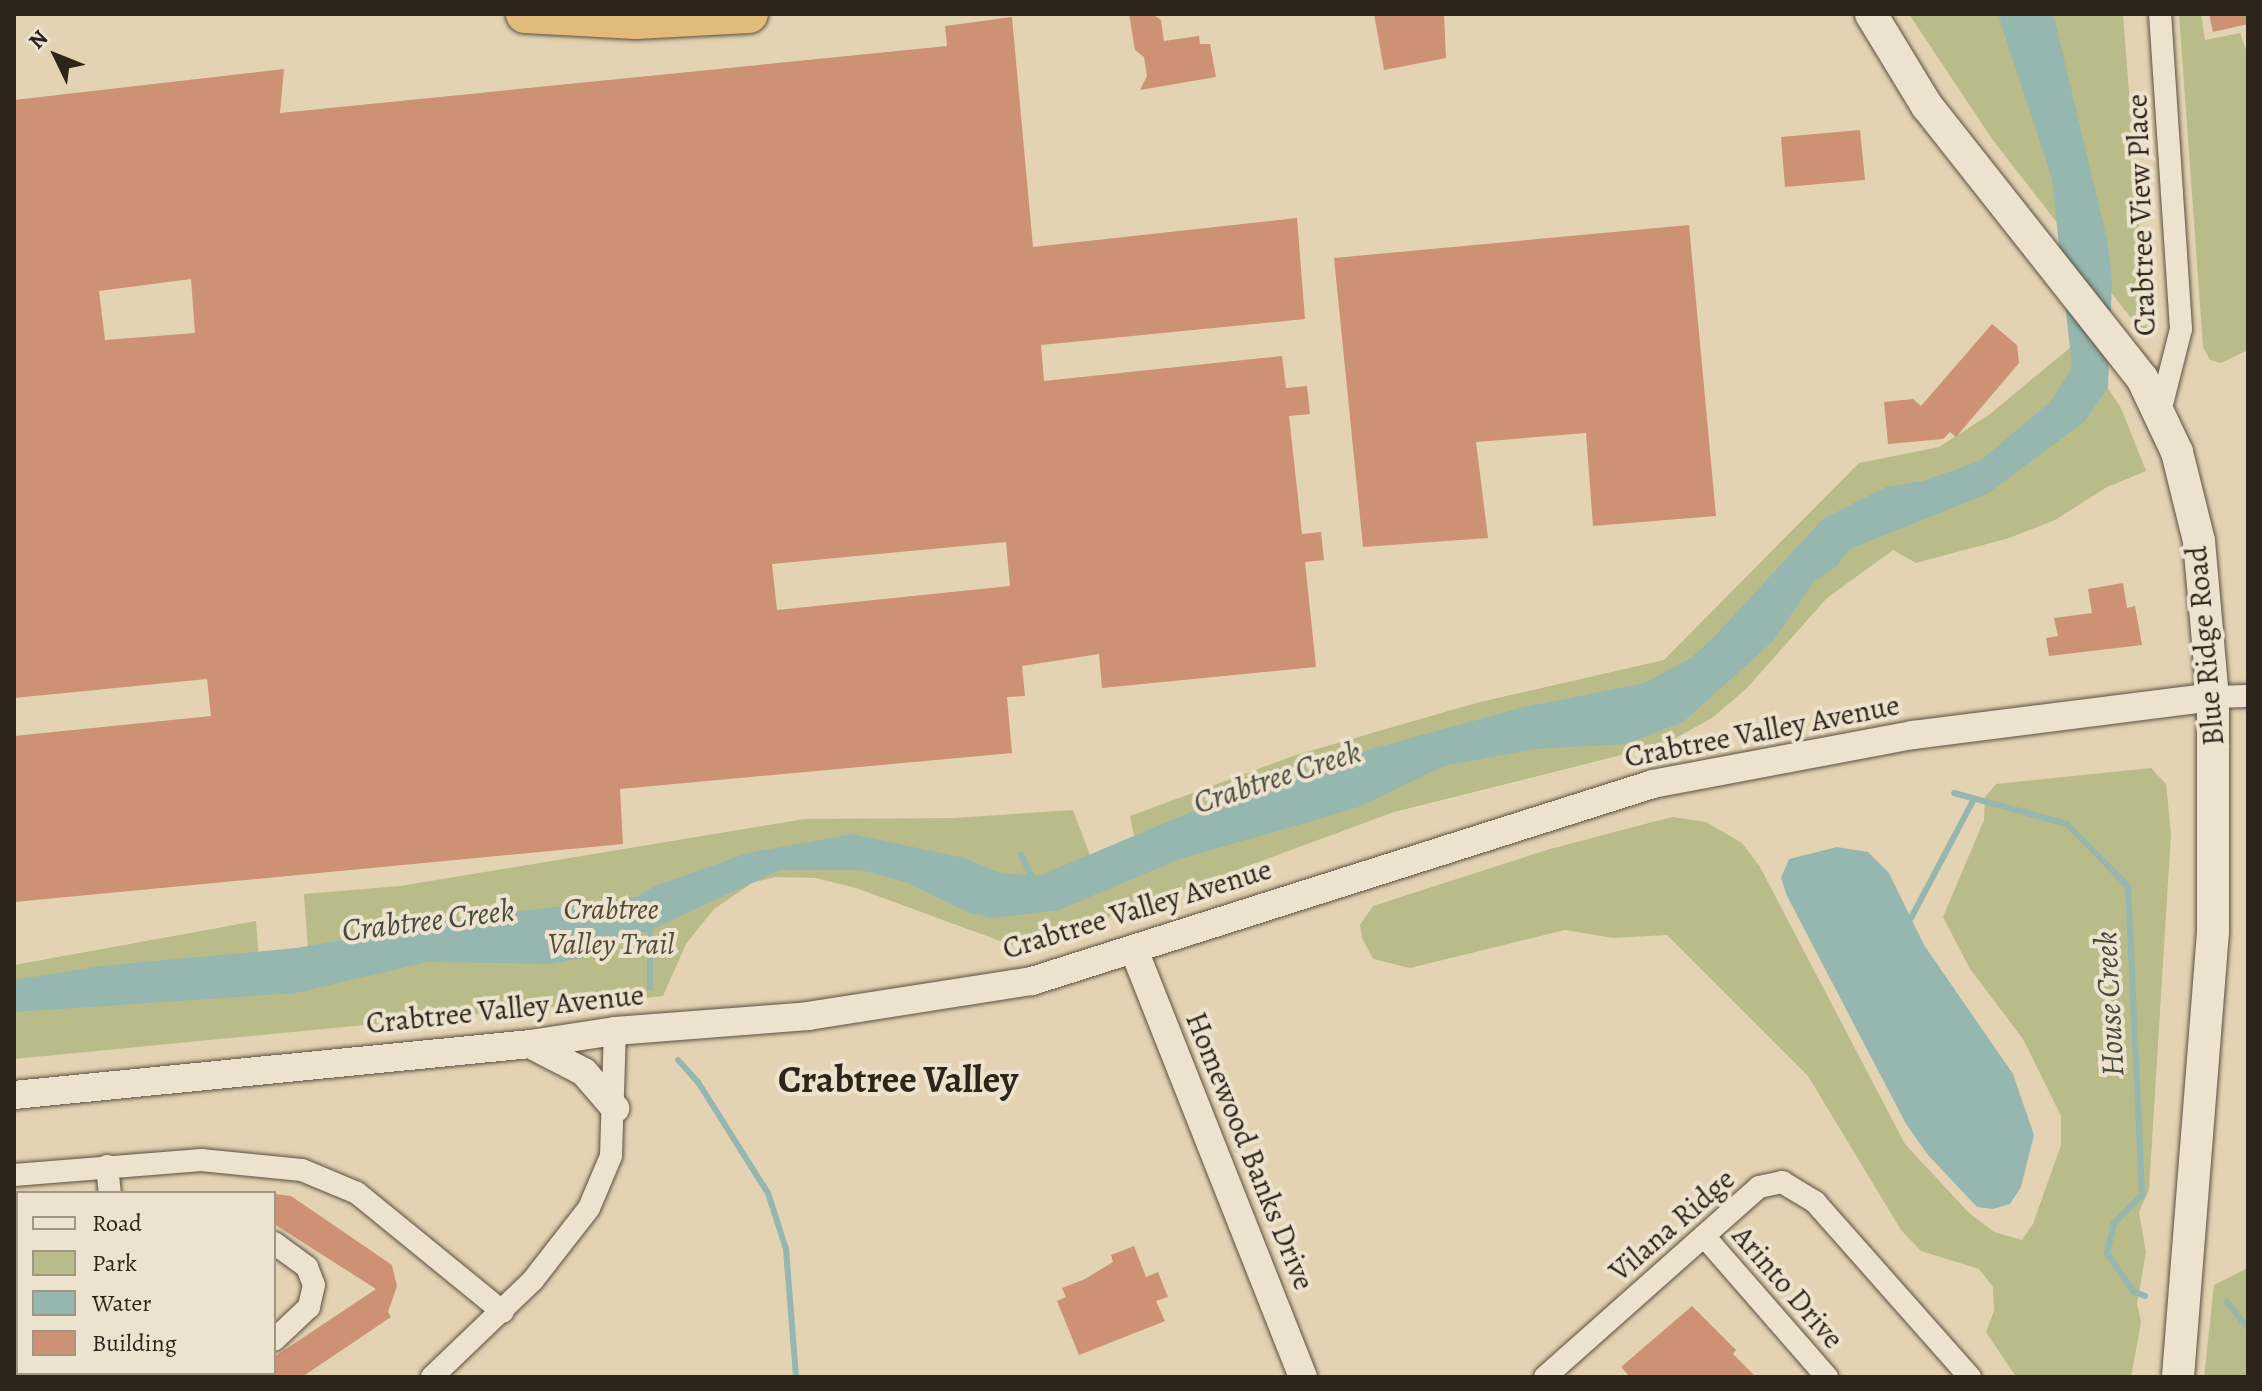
<!DOCTYPE html>
<style>
body{margin:0}
#map{position:relative;width:2262px;height:1391px;overflow:hidden;background:#e3d3b3;font-family:Alegreya,serif}
div>[style]{position:absolute}
.green>*{inset:0;background:#b9bb89}
.water>*{inset:0;background:#95b7af}
.stream>*{height:6px;margin:-3px;padding:0 3px;transform-origin:3px;border-radius:3px;background:#95b7af}
.building>*{inset:0;background:#cd9274}
.roads{filter:drop-shadow(0 0 2px #5a5040) drop-shadow(0 0 2px #5a5040)}
.minor>*{height:22px;margin:-11px;padding:0 11px;transform-origin:11px;border-radius:11px;background:#ede2ce}
.tertiary>*{height:28px;margin:-14px;padding:0 14px;transform-origin:14px;border-radius:14px;background:#ede2ce}
.secondary>*{height:32px;margin:-16px;padding:0 16px;transform-origin:16px;border-radius:16px;background:#ede2ce}
.trunk>*{height:38px;margin:-19px;padding:0 19px;transform-origin:19px;border-radius:19px;background:#e2ba7a}
span{translate:-50% -50%;white-space:nowrap;text-align:center;line-height:1.15;-webkit-text-stroke:8px #ede2ce;paint-order:stroke}
.street-label{font-size:30px;color:#2d251a}
.park-label{font-size:30px;color:#504a36;font-style:italic}
.water-label{font-size:32px;color:#474a3f;font-style:italic}
.district-label{font-size:38px;color:#2d251a;font-weight:700}
.frame{position:absolute;inset:0;border:16px solid #2d251a;pointer-events:none}
.legend{position:absolute;left:16px;top:1191px;width:260px;height:184px;box-sizing:border-box;background:#ede2ce;border:2px solid #a09686;margin:0;padding:10px 14px;list-style:none;font-size:24px;color:#2d251a}
.legend li{display:flex;align-items:center;gap:16px;height:40px}
.legend b{width:40px;border:2px solid #a09686}
.north{position:absolute;left:16px;top:16px;width:80px;height:80px;-webkit-text-stroke:6px #ede2ce;paint-order:stroke;rotate:313deg;font-size:22px;font-weight:700;line-height:32px;text-align:center;color:#2d251a}
.north::after{content:'';display:block;margin:auto;width:28px;height:36px;background:#2d251a;clip-path:polygon(50% 0,100% 100%,50% 72%,0 100%)}
</style>
<div id="map">
<div class="green">
<div style="clip-path:polygon(1909px 14px,2123px 14px,2148px 340px,1992px 139px)"></div>
<div style="clip-path:polygon(2179px 14px,2201px 14px,2205px 40px,2240px 33px,2248px 55px,2248px 350px,2221px 363px,2210px 360px,2203px 347px)"></div>
<div style="clip-path:polygon(2077px 342px,2121px 408px,2146px 471px,2107px 487px,2055px 520px,2009px 538px,1916px 563px,1893px 550px,1827px 598px,1746px 689px,1712px 718px,1665px 744px,1394px 812px,1022px 949px,856px 888px,816px 878px,775px 877px,752px 883px,714px 909px,686px 944px,663px 996px,14px 1059px,14px 965px,256px 921px,259px 961px,308px 950px,304px 894px,400px 886px,805px 819px,954px 818px,1073px 810px,1091px 858px,1136px 846px,1130px 816px,1296px 755px,1476px 703px,1664px 660px,1859px 463px,1939px 447px,1990px 414px)"></div>
<div style="clip-path:polygon(2151px 768px,2166px 784px,2171px 833px,2149px 1190px,2139px 1212px,2146px 1252px,2137px 1304px,2141px 1322px,2131px 1377px,2016px 1377px,1986px 1332px,1994px 1311px,1993px 1287px,1979px 1269px,1921px 1251px,1901px 1230px,1808px 1076px,1667px 935px,1613px 938px,1565px 930px,1410px 968px,1373px 959px,1362px 938px,1360px 925px,1373px 906px,1550px 849px,1672px 817px,1706px 822px,1742px 843px,1760px 867px,1905px 1144px,1968px 1212px,1994px 1232px,2022px 1240px,2033px 1224px,2061px 1145px,2061px 1116px,2023px 1039px,1970px 969px,1943px 917px,1984px 820px,1985px 797px,1996px 784px)"></div>
<div style="clip-path:polygon(2248px 1268px,2248px 1377px,2204px 1377px,2214px 1285px)"></div>
</div>
<div class="water">
<div style="clip-path:polygon(1998px 14px,2052px 14px,2056px 25px,2107px 240px,2112px 280px,2108px 387px,2085px 421px,1987px 494px,1850px 549px,1836px 567px,1814px 581px,1773px 641px,1683px 722px,1626px 744px,1536px 749px,1443px 766px,1359px 807px,1177px 860px,1059px 910px,993px 918px,967px 912px,908px 883px,861px 870px,780px 870px,650px 930px,586px 957px,551px 964px,427px 962px,296px 993px,14px 1012px,14px 980px,102px 966px,296px 948px,497px 914px,637px 897px,655px 886px,748px 853px,852px 834px,964px 858px,1003px 874px,1041px 875px,1203px 807px,1364px 751px,1520px 708px,1645px 683px,1691px 658px,1714px 637px,1823px 519px,1886px 487px,1923px 481px,1980px 461px,2050px 402px,2072px 368px,2052px 179px)"></div>
<div style="clip-path:polygon(1837px 847px,1868px 852px,1889px 873px,1924px 945px,2013px 1074px,2034px 1135px,2021px 1187px,2010px 1204px,1993px 1209px,1977px 1207px,1928px 1155px,1906px 1124px,1787px 896px,1781px 878px,1789px 859px)"></div>
</div>
<div class="stream">
<div style="left:1954px;top:793px;width:117px;rotate:15.3deg"></div>
<div style="left:2067px;top:824px;width:87px;rotate:45.5deg"></div>
<div style="left:2128px;top:886px;width:309px;rotate:87.4deg"></div>
<div style="left:2142px;top:1195px;width:40px;rotate:135deg"></div>
<div style="left:2114px;top:1223px;width:31px;rotate:103deg"></div>
<div style="left:2107px;top:1253px;width:46px;rotate:55.6deg"></div>
<div style="left:2133px;top:1291px;width:13px;rotate:23deg"></div>
<div style="left:1021px;top:854px;width:29px;rotate:65deg"></div>
<div style="left:1911px;top:918px;width:135px;rotate:-62.1deg"></div>
<div style="left:650px;top:988px;width:64px;rotate:-90deg"></div>
<div style="left:678px;top:1060px;width:30px;rotate:48deg"></div>
<div style="left:698px;top:1082px;width:131px;rotate:57.8deg"></div>
<div style="left:768px;top:1193px;width:59px;rotate:72.2deg"></div>
<div style="left:786px;top:1249px;width:128px;rotate:85.5deg"></div>
<div style="left:2227px;top:1302px;width:33px;rotate:51deg"></div>
</div>
<div class="building">
<div style="clip-path:polygon(1129px 14px,1153px 14px,1161px 20px,1164px 41px,1199px 36px,1200px 44px,1210px 44px,1216px 77px,1140px 90px,1147px 76px,1144px 57px,1135px 50px)"></div>
<div style="clip-path:polygon(1374px 14px,1444px 14px,1446px 58px,1384px 70px)"></div>
<div style="clip-path:polygon(2209px 14px,2248px 14px,2248px 24px,2213px 32px)"></div>
<div style="clip-path:polygon(evenodd,1012px 17px,1033px 247px,1297px 218px,1305px 319px,1041px 345px,1044px 381px,1282px 356px,1286px 388px,1307px 386px,1310px 414px,1289px 416px,1302px 534px,1321px 532px,1324px 560px,1305px 562px,1316px 667px,1102px 688px,1099px 654px,1022px 666px,1025px 696px,1007px 697px,1012px 753px,620px 789px,623px 844px,14px 902px,14px 736px,211px 716px,207px 679px,14px 698px,14px 100px,284px 69px,280px 113px,947px 46px,945px 26px,1012px 17px,191px 279px,195px 333px,105px 340px,99px 291px,191px 279px,1012px 17px,1006px 542px,1010px 586px,777px 610px,772px 564px,1006px 542px)"></div>
<div style="clip-path:polygon(1860px 130px,1865px 180px,1785px 187px,1781px 137px)"></div>
<div style="clip-path:polygon(1689px 225px,1716px 516px,1593px 526px,1586px 433px,1476px 442px,1488px 538px,1363px 547px,1334px 258px)"></div>
<div style="clip-path:polygon(1992px 324px,2017px 345px,2019px 363px,1956px 437px,1950px 432px,1943px 439px,1888px 444px,1884px 402px,1913px 399px,1921px 406px)"></div>
<div style="clip-path:polygon(2123px 583px,2127px 608px,2135px 606px,2142px 645px,2049px 656px,2046px 638px,2058px 636px,2054px 618px,2092px 613px,2088px 589px)"></div>
<div style="clip-path:polygon(274px 1194px,291px 1196px,392px 1265px,397px 1286px,388px 1312px,391px 1317px,302px 1377px,274px 1377px,274px 1357px,376px 1289px,274px 1224px)"></div>
<div style="clip-path:polygon(1134px 1246px,1146px 1277px,1158px 1272px,1168px 1297px,1156px 1301px,1165px 1321px,1079px 1355px,1057px 1301px,1066px 1297px,1062px 1288px,1085px 1279px,1113px 1262px,1111px 1255px)"></div>
<div style="clip-path:polygon(1692px 1306px,1736px 1350px,1733px 1354px,1756px 1377px,1630px 1377px,1621px 1367px)"></div>
</div>
<div class="roads">
<div class="minor">
<div style="left:2160px;top:412px;width:86px;rotate:-75.8deg"></div>
<div style="left:2181px;top:329px;width:316px;rotate:-93.8deg"></div>
<div style="left:2213px;top:697px;width:35px;rotate:-2deg"></div>
<div style="left:107px;top:1166px;width:27px;rotate:84deg"></div>
<div style="left:14px;top:1175px;width:188px;rotate:-4.6deg"></div>
<div style="left:201px;top:1160px;width:101px;rotate:5.7deg"></div>
<div style="left:302px;top:1170px;width:60px;rotate:22.7deg"></div>
<div style="left:357px;top:1193px;width:188px;rotate:39.2deg"></div>
<div style="left:1704px;top:1236px;width:187px;rotate:48.9deg"></div>
<div style="left:274px;top:1243px;width:41px;rotate:36deg"></div>
<div style="left:307px;top:1267px;width:19px;rotate:69deg"></div>
<div style="left:314px;top:1285px;width:23px;rotate:103deg"></div>
<div style="left:309px;top:1307px;width:48px;rotate:136.7deg"></div>
<div style="left:239px;top:1373px;width:4px;rotate:63deg"></div>
<div style="left:182px;top:1377px;width:20px;rotate:-11deg"></div>
<div style="left:432px;top:1377px;width:140px;rotate:-43.8deg"></div>
<div style="left:533px;top:1280px;width:91px;rotate:-52.1deg"></div>
<div style="left:589px;top:1208px;width:56px;rotate:-67.1deg"></div>
<div style="left:611px;top:1156px;width:125px;rotate:-88.2deg"></div>
<div style="left:1545px;top:1377px;width:286px;rotate:-41.6deg"></div>
<div style="left:1759px;top:1187px;width:24px;rotate:-12deg"></div>
<div style="left:1782px;top:1182px;width:39px;rotate:31deg"></div>
<div style="left:1815px;top:1202px;width:234px;rotate:48.5deg"></div>
</div>
<div class="tertiary">
<div style="left:1134px;top:950px;width:459px;rotate:68.4deg"></div>
<div style="left:530px;top:1044px;width:61px;rotate:27.4deg"></div>
<div style="left:584px;top:1072px;width:48px;rotate:49.3deg"></div>
<div style="left:14px;top:1095px;width:519px;rotate:-5.64deg"></div>
<div style="left:530px;top:1044px;width:86px;rotate:-8.7deg"></div>
<div style="left:615px;top:1031px;width:194px;rotate:-4.4deg"></div>
<div style="left:808px;top:1016px;width:227px;rotate:-8.9deg"></div>
<div style="left:1032px;top:981px;width:651px;rotate:-17.6deg"></div>
<div style="left:1653px;top:784px;width:265px;rotate:-10.7deg"></div>
<div style="left:1913px;top:735px;width:302px;rotate:-7.2deg"></div>
</div>
<div class="secondary">
<div style="left:1871px;top:14px;width:108px;rotate:58.7deg"></div>
<div style="left:1927px;top:106px;width:347px;rotate:51.7deg"></div>
<div style="left:2142px;top:378px;width:82px;rotate:64.7deg"></div>
<div style="left:2177px;top:452px;width:92px;rotate:76.1deg"></div>
<div style="left:2199px;top:541px;width:157px;rotate:84.9deg"></div>
<div style="left:2213px;top:697px;width:235px;rotate:90deg"></div>
<div style="left:2213px;top:932px;width:446px;rotate:94.5deg"></div>
</div>
<div class="trunk">
<div style="left:525px;top:14px;width:111px;rotate:3.1deg"></div>
<div style="left:636px;top:20px;width:113px;rotate:-3deg"></div>
</div>
</div>
<div class="street-label">
<span style="left:2141px;top:215px;rotate:-92deg">Crabtree View Place</span>
<span style="left:2205px;top:646px;rotate:-95deg">Blue Ridge Road</span>
<span style="left:1762px;top:731px;rotate:-11deg">Crabtree Valley Avenue</span>
<span style="left:1137px;top:909px;rotate:-17deg">Crabtree Valley Avenue</span>
<span style="left:505px;top:1009px;rotate:-6deg">Crabtree Valley Avenue</span>
<span style="left:1250px;top:1151px;rotate:68deg">Homewood Banks Drive</span>
<span style="left:1672px;top:1225px;rotate:-41deg">Vilana Ridge</span>
<span style="left:1788px;top:1287px;rotate:49deg">Arinto Drive</span>
</div>
<div class="park-label">
<span style="left:611px;top:926px">Crabtree<br>Valley Trail</span>
</div>
<div class="water-label">
<span style="left:1277px;top:777px;rotate:-18deg">Crabtree Creek</span>
<span style="left:428px;top:920px;rotate:-7deg">Crabtree Creek</span>
<span style="left:2109px;top:1004px;rotate:-93deg">House Creek</span>
</div>
<div class="district-label">
<span style="left:898px;top:1080px">Crabtree Valley</span>
</div>
<div class="frame"></div>
<ul class="legend">
<li><b style="height:10px;background:#ede2ce"></b>Road</li>
<li><b style="height:22px;background:#b9bb89"></b>Park</li>
<li><b style="height:22px;background:#95b7af"></b>Water</li>
<li><b style="height:22px;background:#cd9274"></b>Building</li>
</ul>
<div class="north">N</div>
</div>
